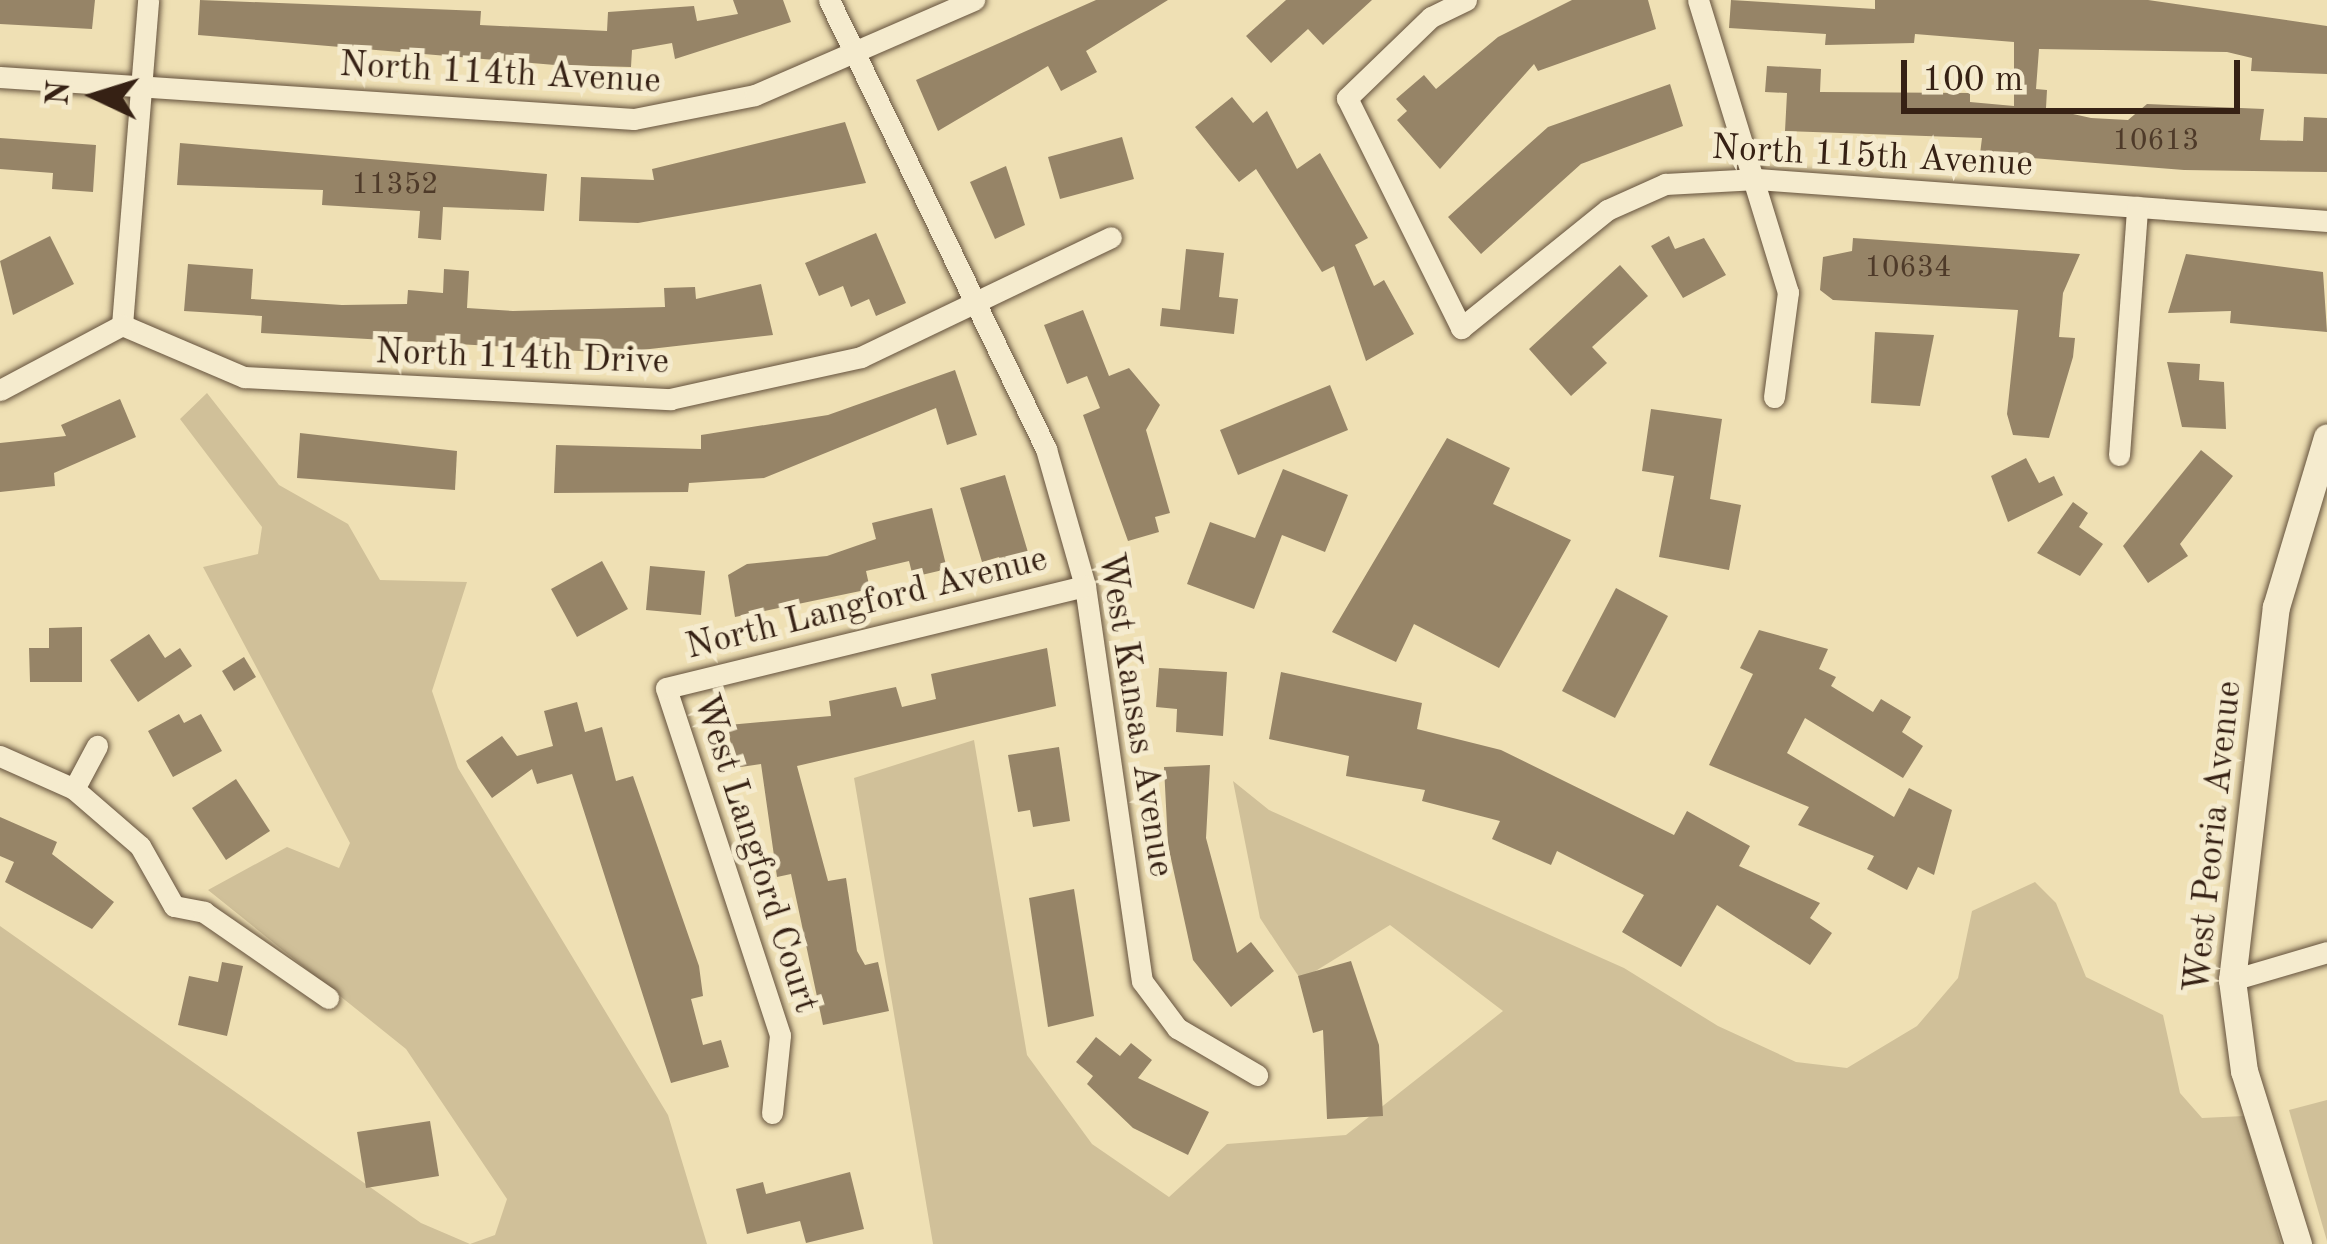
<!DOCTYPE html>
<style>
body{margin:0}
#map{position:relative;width:2327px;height:1244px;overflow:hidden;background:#efe0b4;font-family:"Old Standard TT",serif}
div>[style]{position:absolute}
.green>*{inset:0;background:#d0c099}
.building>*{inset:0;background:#968467}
.roads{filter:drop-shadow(0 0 3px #64513c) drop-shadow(0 0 3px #64513c)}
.minor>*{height:21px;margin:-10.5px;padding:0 10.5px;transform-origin:10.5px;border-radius:10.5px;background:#f5ebce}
.tertiary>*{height:27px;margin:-13.5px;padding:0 13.5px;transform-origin:13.5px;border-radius:13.5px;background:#f5ebce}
span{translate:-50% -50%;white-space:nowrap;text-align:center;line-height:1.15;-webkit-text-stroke:10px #f5ebce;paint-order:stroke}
.number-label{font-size:30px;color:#4e3a29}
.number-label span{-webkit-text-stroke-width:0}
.street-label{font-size:36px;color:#362114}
.north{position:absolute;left:36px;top:36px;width:120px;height:120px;-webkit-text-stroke:9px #f5ebce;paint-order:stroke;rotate:274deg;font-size:33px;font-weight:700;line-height:48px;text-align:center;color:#362114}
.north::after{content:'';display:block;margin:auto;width:42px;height:54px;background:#362114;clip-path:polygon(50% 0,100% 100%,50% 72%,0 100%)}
.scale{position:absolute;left:1901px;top:60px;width:339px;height:54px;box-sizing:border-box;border:6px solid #362114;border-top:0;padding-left:15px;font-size:36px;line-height:42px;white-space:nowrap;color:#362114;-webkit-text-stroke:9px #f5ebce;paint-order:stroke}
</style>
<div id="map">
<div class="green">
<div style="clip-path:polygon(207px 393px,279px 485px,348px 524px,380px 580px,467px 582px,432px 691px,458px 768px,668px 1115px,707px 1244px,0 1244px,0 926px,421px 1223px,470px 1244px,495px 1235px,507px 1199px,406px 1049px,208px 890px,287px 847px,339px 868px,350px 843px,203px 567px,258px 554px,262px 527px,180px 419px)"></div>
<div style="clip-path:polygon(974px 740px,1027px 1055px,1092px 1144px,1169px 1197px,1227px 1144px,1346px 1135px,1503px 1011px,1390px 925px,1301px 980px,1260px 918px,1233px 781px,1269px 810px,1624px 968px,1718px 1026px,1796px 1062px,1847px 1068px,1917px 1026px,1958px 978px,1972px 911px,2035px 882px,2056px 903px,2086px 977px,2163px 1015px,2180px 1093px,2202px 1118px,2244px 1116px,2281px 1244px,933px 1244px,854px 778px)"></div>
<div style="clip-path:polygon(2327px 1100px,2327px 1241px,2289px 1110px)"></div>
</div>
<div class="building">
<div style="clip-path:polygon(0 0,95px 0,92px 29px,0 24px)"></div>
<div style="clip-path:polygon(200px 0,481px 11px,480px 25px,607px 31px,608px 12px,694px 6px,697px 21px,738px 14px,733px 0,783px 0,791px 22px,675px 59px,672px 43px,632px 50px,631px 67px,555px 65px,198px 35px)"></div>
<div style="clip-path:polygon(1096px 0,1168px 0,1086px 51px,1097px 72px,1061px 91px,1048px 66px,938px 131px,916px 80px)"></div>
<div style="clip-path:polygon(1286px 0,1372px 0,1323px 45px,1308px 29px,1271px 63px,1246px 36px)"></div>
<div style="clip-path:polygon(1572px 0,1648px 0,1656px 29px,1538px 71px,1534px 64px,1440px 169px,1397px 120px,1407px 111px,1396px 99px,1424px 75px,1436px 89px,1498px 37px)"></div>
<div style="clip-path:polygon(1731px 0,1875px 9px,1875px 0,2148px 0,2327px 26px,2327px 74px,2251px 71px,2252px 58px,2227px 52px,2039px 49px,2036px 89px,2047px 90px,2046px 108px,2091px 118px,2128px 120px,2147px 104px,2264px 109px,2260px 140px,2303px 141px,2304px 117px,2327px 118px,2327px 172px,2184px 170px,1980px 154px,1982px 138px,1785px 131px,1787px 93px,1765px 92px,1767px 66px,1821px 69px,1820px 92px,1970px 93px,1970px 102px,2014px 106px,2014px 42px,1915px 34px,1914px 43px,1825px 45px,1826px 34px,1729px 28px)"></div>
<div style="clip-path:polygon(1670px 84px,1683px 126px,1581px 164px,1481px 254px,1448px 217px,1548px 127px)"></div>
<div style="clip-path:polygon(1232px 97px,1253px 123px,1267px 111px,1297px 169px,1320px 153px,1368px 238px,1355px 245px,1374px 286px,1384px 280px,1414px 334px,1366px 361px,1334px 266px,1322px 272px,1256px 169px,1239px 182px,1195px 127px)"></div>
<div style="clip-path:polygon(845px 122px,866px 183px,638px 223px,579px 221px,581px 177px,654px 180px,652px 169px)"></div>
<div style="clip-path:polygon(1122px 137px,1134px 179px,1060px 199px,1048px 157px)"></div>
<div style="clip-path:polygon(0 138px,96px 145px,93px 192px,52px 189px,53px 173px,0 169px)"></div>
<div style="clip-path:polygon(180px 143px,547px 174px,544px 211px,443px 207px,441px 240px,418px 238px,420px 211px,322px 205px,323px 190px,177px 185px)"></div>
<div style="clip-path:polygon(1006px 166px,1025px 225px,995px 239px,970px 182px)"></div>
<div style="clip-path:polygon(876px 233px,906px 303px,876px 316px,869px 299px,851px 307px,843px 286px,819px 296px,805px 263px)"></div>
<div style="clip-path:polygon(50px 236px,74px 284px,13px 315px,0 261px)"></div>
<div style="clip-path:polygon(1669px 236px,1675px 249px,1704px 238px,1726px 275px,1683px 298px,1651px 246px)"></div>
<div style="clip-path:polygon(1853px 238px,2080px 254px,2063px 293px,2059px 337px,2075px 338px,2073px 357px,2049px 438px,2013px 435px,2007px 414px,2018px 310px,1833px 300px,1820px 290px,1823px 257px,1852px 251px)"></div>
<div style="clip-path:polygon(1186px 249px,1224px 253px,1219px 297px,1238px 299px,1234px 334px,1160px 326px,1162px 308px,1180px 310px)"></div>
<div style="clip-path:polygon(2186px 254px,2323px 272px,2327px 332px,2230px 323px,2231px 311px,2168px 313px)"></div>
<div style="clip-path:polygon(188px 264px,253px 269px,251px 299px,342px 305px,407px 304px,408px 290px,443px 293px,444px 269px,469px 271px,467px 308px,513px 311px,665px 307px,664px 288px,695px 287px,696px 299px,761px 284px,773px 335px,615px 353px,261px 333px,262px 316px,184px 311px)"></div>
<div style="clip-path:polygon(1620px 265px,1648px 296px,1592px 347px,1607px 363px,1571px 396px,1529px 349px)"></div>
<div style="clip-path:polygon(1083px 310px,1109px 376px,1129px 368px,1160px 405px,1146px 430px,1170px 513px,1155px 517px,1159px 532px,1128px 541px,1083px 415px,1100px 408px,1087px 376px,1067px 384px,1044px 325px)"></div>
<div style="clip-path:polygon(1875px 332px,1934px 335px,1920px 406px,1871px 403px)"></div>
<div style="clip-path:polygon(2167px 362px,2200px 364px,2199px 380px,2224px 382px,2226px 429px,2182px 427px)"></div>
<div style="clip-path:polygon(955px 370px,977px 435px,947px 445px,936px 408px,764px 478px,689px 483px,688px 492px,554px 493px,556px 445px,701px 449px,701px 435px,828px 415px)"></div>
<div style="clip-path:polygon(1330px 385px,1348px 430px,1238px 475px,1220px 430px)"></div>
<div style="clip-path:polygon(120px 399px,136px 437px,54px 473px,55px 486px,0 492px,0 443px,66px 436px,61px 425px)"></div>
<div style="clip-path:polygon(1651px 409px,1722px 419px,1710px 499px,1741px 505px,1729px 570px,1659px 557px,1674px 476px,1642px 471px)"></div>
<div style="clip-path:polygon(300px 433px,457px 451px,455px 490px,297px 478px)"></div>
<div style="clip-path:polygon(1447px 438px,1510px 468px,1493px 504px,1571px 540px,1499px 668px,1414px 624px,1396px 662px,1332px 632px)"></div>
<div style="clip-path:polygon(2201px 450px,2233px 476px,2180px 544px,2188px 556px,2148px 583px,2123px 546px)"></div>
<div style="clip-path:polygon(2026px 458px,2039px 483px,2054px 476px,2063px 495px,2008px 522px,1991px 476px)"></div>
<div style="clip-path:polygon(1283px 469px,1348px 495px,1325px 552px,1282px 535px,1254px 609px,1187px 584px,1210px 522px,1255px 538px)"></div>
<div style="clip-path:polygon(1005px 475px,1030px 559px,1002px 567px,999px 557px,982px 562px,960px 488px)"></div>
<div style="clip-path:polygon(2073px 502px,2088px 513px,2079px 527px,2103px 544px,2080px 576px,2037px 553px)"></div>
<div style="clip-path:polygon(932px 508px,947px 569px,913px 577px,909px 561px,866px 571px,870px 589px,735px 617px,728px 575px,747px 564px,827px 556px,876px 539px,872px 523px)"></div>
<div style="clip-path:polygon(602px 561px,628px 609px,577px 637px,551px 589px)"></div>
<div style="clip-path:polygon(650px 566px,705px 571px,701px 615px,646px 610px)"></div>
<div style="clip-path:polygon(1616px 588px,1668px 616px,1615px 718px,1562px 691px)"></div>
<div style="clip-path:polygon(82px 627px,82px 682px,30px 682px,29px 648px,49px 648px,49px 628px)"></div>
<div style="clip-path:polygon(1759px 630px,1828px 649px,1819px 669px,1836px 677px,1831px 686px,1873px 712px,1881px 699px,1911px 717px,1902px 732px,1923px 746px,1903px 778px,1805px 718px,1787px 753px,1894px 817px,1909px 788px,1952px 810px,1934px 875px,1918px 867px,1907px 890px,1867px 869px,1874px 856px,1798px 825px,1809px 807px,1709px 765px,1753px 674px,1740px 668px)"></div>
<div style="clip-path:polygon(149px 634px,165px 658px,180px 648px,192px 666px,138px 702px,110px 660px)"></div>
<div style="clip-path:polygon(1047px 648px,1056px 706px,797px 766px,828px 881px,846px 878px,857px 951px,865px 965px,878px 962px,889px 1011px,823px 1025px,791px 874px,777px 877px,761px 764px,734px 768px,728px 725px,831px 716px,829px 701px,896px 687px,902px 707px,936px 699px,931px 674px)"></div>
<div style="clip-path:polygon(244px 657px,256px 677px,234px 691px,222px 671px)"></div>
<div style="clip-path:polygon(1159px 668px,1227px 672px,1223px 736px,1176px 732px,1177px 709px,1156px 707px)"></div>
<div style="clip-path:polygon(1281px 672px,1422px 703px,1417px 729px,1501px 750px,1674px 835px,1687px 811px,1750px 846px,1739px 866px,1820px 903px,1810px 918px,1832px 933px,1810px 965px,1717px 905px,1681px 967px,1622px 932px,1644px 895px,1557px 851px,1551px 865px,1492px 839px,1500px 821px,1422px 801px,1425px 790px,1346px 776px,1349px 756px,1269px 739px)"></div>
<div style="clip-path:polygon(577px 702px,585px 732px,602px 727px,616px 781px,633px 776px,699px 966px,703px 996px,691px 999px,703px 1045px,721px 1040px,729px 1067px,671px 1083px,572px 774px,537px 784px,532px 769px,492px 798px,466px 761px,502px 736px,517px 756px,553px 746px,544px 711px)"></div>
<div style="clip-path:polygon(179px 714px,184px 723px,201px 714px,222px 751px,173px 777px,148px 731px)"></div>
<div style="clip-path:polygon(1059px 747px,1070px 821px,1033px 827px,1030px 810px,1018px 812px,1008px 755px)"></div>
<div style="clip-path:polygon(1210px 765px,1206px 838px,1237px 953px,1251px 942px,1274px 971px,1231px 1007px,1193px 960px,1168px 845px,1164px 767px)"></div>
<div style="clip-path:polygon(236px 779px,270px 831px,226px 860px,192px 808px)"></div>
<div style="clip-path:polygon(0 817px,57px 842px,52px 854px,114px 902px,92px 929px,5px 882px,14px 862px,0 856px)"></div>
<div style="clip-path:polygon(1074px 889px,1094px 1016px,1048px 1027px,1029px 898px)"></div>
<div style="clip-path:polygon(1351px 961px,1379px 1045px,1383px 1116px,1327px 1119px,1323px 1030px,1313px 1033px,1298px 976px)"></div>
<div style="clip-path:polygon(222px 962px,243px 966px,227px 1036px,178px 1025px,189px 976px,218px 982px)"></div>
<div style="clip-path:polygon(1096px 1037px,1120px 1056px,1131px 1043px,1152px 1060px,1138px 1078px,1209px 1112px,1188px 1155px,1133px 1128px,1087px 1084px,1093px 1076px,1076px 1062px)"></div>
<div style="clip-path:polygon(430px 1121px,439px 1176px,366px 1188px,357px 1132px)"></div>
<div style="clip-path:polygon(850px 1172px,864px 1229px,806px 1243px,800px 1221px,747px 1234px,736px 1189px,763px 1182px,766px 1194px)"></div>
</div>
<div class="roads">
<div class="minor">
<div style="left:829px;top:0;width:499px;rotate:64.2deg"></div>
<div style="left:1046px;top:449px;width:142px;rotate:74.1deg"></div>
<div style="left:1085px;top:586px;width:399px;rotate:81.8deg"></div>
<div style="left:1142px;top:981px;width:59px;rotate:53.3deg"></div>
<div style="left:1177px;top:1028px;width:93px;rotate:30.4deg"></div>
<div style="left:1466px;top:0;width:39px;rotate:154deg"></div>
<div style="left:1431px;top:17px;width:117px;rotate:136deg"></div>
<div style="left:1347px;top:98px;width:257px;rotate:63.6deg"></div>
<div style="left:1461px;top:328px;width:188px;rotate:-38.9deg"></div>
<div style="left:1607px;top:210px;width:64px;rotate:-24.1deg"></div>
<div style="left:1665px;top:184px;width:92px;rotate:-3.1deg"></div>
<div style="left:1757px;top:179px;width:572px;rotate:4.21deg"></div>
<div style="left:1698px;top:0;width:306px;rotate:72.9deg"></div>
<div style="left:1788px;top:292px;width:106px;rotate:97.6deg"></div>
<div style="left:0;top:77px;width:635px;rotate:3.79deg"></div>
<div style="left:634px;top:119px;width:123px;rotate:-11.2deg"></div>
<div style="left:755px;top:95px;width:239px;rotate:-23.5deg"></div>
<div style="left:122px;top:325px;width:133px;rotate:23.1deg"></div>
<div style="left:244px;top:377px;width:427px;rotate:3deg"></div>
<div style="left:670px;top:399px;width:196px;rotate:-12.4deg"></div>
<div style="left:861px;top:357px;width:277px;rotate:-25.6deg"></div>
<div style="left:122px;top:325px;width:326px;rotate:-85.4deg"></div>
<div style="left:0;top:390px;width:138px;rotate:-28deg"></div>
<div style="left:2119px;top:455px;width:249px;rotate:-85.8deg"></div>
<div style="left:0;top:756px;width:81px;rotate:24deg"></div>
<div style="left:74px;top:789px;width:87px;rotate:40.8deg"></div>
<div style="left:140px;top:846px;width:69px;rotate:60.5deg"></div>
<div style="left:174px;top:906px;width:31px;rotate:11deg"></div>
<div style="left:204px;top:912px;width:151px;rotate:34.7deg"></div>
<div style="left:74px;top:789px;width:49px;rotate:-61.9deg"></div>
<div style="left:2232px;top:980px;width:99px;rotate:-16.4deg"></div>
<div style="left:772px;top:1113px;width:78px;rotate:-84.1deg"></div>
<div style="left:780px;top:1035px;width:365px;rotate:-108.2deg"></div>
<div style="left:666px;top:688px;width:431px;rotate:-13.7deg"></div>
</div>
<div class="tertiary">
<div style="left:2298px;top:1244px;width:181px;rotate:-107.3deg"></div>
<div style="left:2244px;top:1071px;width:92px;rotate:-97.5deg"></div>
<div style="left:2232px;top:980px;width:376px;rotate:-83.3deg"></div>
<div style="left:2276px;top:607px;width:177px;rotate:-73.3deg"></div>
</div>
</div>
<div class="number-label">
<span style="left:2156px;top:141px">10613</span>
<span style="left:395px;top:185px">11352</span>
<span style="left:1908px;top:268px">10634</span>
</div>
<div class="street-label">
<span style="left:500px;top:75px;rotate:3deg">North 114th Avenue</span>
<span style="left:1872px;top:158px;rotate:3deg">North 115th Avenue</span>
<span style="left:522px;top:359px;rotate:2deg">North 114th Drive</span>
<span style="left:867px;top:605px;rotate:-14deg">North Langford Avenue</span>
<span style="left:1134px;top:715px;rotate:81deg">West Kansas Avenue</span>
<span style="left:2215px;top:837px;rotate:-84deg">West Peoria Avenue</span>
<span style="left:754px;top:854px;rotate:72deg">West Langford Court</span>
</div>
<div class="north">N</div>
<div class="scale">100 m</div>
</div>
